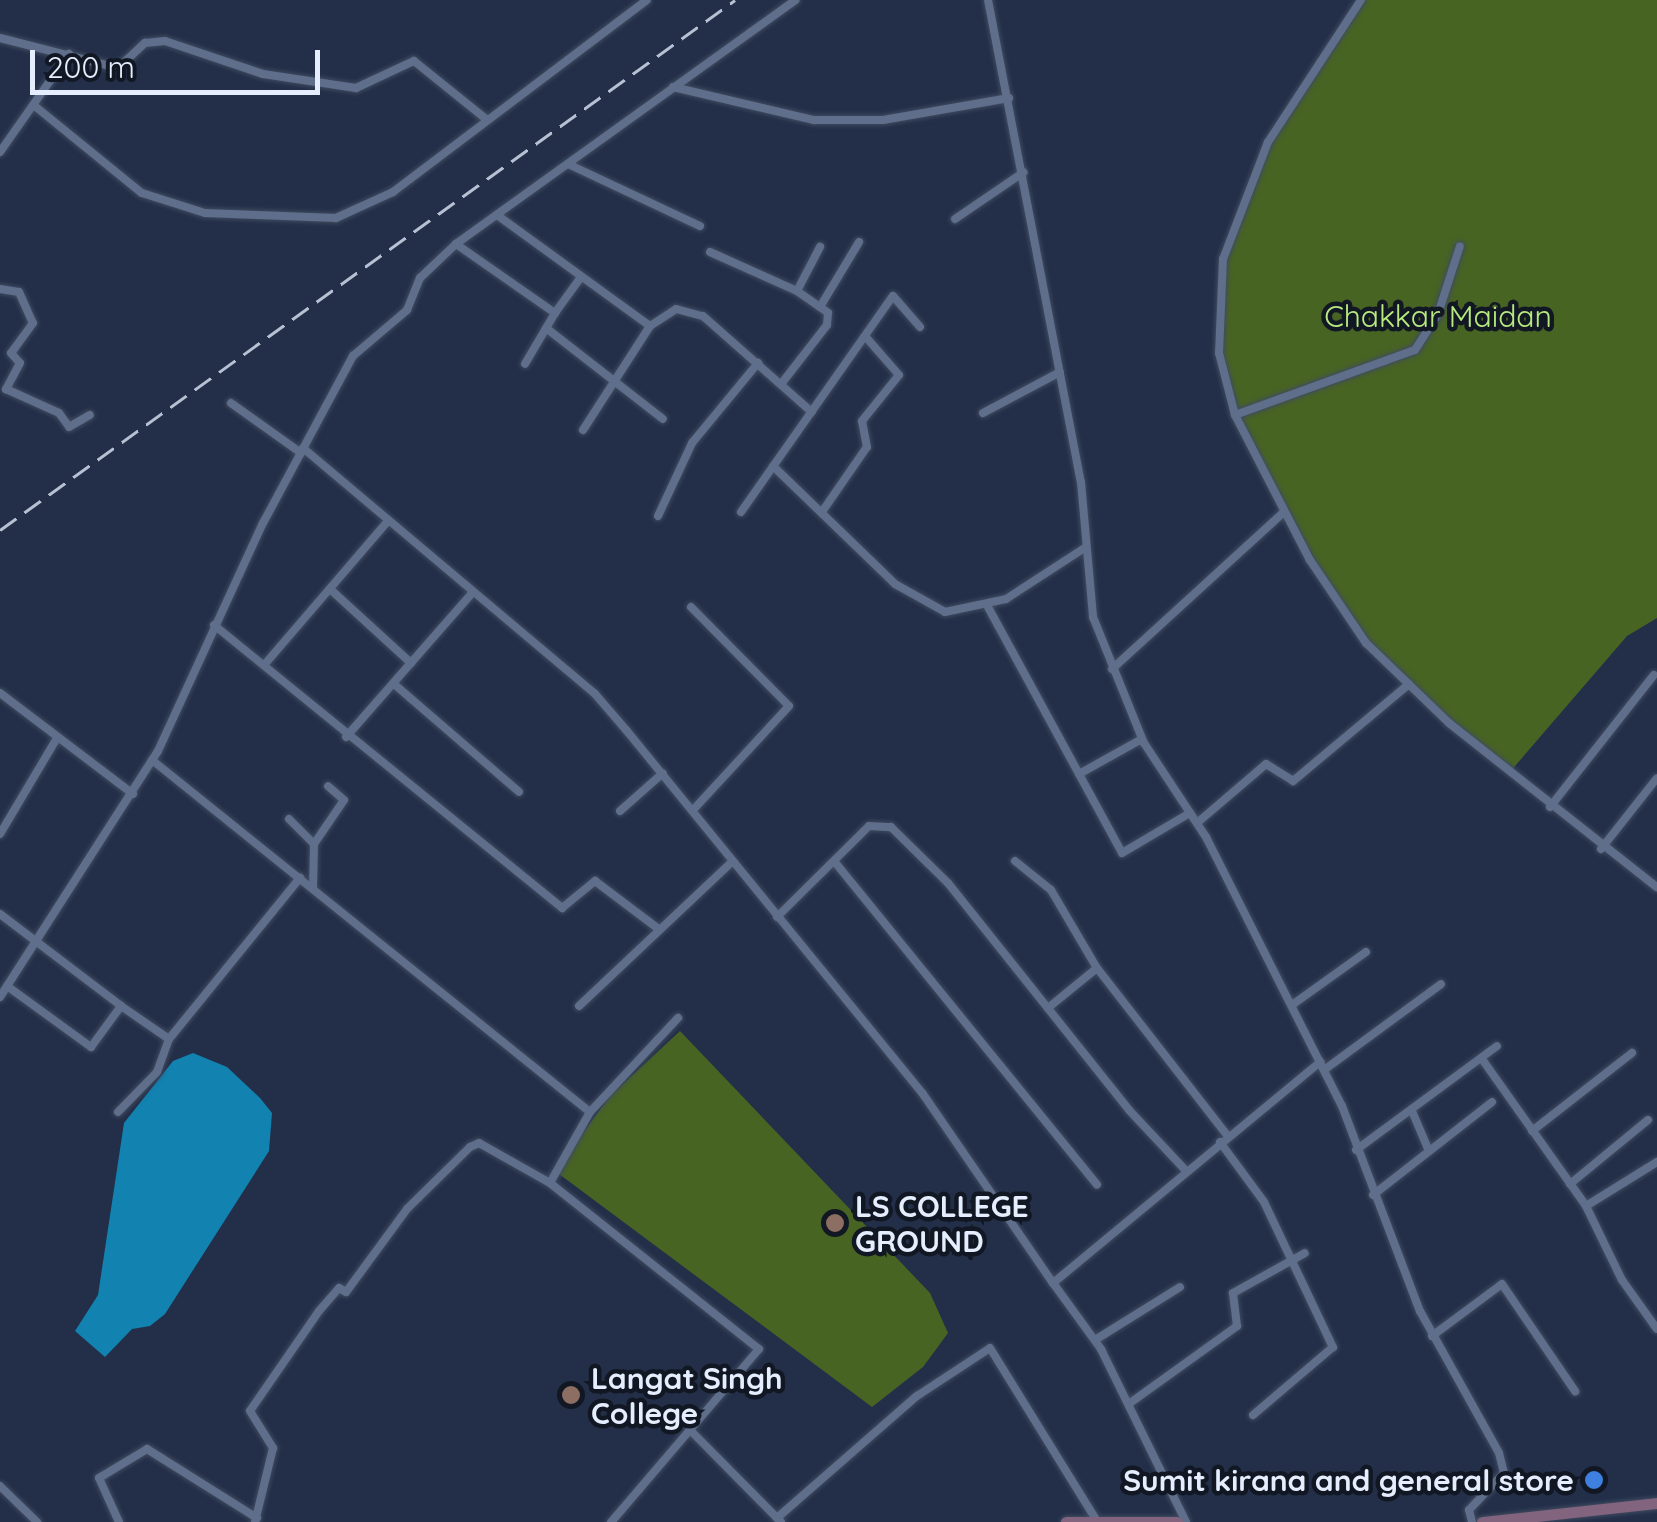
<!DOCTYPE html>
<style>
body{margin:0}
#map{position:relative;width:1657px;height:1522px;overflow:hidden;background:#232f49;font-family:Quicksand,sans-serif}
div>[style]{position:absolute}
.green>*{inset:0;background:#486423}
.water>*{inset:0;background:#1282b1}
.roads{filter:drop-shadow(0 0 2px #404b60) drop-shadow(0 0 2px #404b60)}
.minor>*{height:8px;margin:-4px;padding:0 4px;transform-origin:4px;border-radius:4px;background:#5f6e8b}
.secondary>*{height:11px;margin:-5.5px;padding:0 5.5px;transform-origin:5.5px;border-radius:5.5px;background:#82647f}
.rail>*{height:2.5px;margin-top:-1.25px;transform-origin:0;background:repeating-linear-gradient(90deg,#b7c1d3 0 20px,transparent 0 30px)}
.dots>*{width:28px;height:28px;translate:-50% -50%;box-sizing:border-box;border:5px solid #121823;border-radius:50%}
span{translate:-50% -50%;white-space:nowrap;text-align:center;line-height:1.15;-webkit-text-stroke:9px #121823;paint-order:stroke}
.park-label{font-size:30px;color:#b8ea7f}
.poi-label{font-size:30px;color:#e5eefe;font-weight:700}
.left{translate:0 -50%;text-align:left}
.right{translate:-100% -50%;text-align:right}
.scale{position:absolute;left:30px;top:50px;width:290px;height:45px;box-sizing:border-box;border:5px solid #e5eefe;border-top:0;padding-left:12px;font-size:30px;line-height:35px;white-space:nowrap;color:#e5eefe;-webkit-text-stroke:8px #121823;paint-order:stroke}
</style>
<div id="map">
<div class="green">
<div style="clip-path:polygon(1361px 0,1657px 0,1657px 618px,1627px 636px,1509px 773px,1366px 643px,1310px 560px,1235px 415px,1219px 353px,1223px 259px,1269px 142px)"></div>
<div style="clip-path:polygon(680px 1031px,930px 1293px,948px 1333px,923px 1367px,872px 1407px,555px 1171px,610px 1096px)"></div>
</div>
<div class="water">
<div style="clip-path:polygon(193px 1053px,227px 1067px,260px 1098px,272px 1113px,269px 1151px,165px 1314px,150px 1326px,132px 1329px,105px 1357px,75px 1331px,98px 1295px,124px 1123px,173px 1061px)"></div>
</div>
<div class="roads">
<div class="minor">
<div style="left:988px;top:0;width:491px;rotate:79.1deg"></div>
<div style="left:1081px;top:482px;width:136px;rotate:84.9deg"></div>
<div style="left:1093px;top:617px;width:136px;rotate:68deg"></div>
<div style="left:1144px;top:743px;width:113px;rotate:56.6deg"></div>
<div style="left:1206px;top:837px;width:301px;rotate:63.2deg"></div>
<div style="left:1342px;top:1106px;width:219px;rotate:69.2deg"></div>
<div style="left:1420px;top:1311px;width:162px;rotate:60.9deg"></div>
<div style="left:1499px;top:1453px;width:21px;rotate:76deg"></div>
<div style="left:1504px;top:1473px;width:51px;rotate:133.4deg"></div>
<div style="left:1469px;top:1510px;width:12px;rotate:76deg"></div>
<div style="left:1361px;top:0;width:170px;rotate:123.2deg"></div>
<div style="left:1268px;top:142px;width:125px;rotate:111deg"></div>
<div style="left:1223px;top:259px;width:94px;rotate:92.4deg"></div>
<div style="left:1219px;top:353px;width:64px;rotate:75.5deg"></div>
<div style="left:1235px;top:415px;width:163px;rotate:62.7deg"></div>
<div style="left:1310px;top:560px;width:100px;rotate:56deg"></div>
<div style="left:1366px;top:643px;width:115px;rotate:43.9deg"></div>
<div style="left:1449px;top:723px;width:265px;rotate:38.3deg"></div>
<div style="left:0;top:38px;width:122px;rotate:14.3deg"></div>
<div style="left:118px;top:68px;width:37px;rotate:-43deg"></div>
<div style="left:145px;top:43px;width:20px;rotate:-6deg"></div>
<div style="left:165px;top:41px;width:103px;rotate:18.6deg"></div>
<div style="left:263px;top:74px;width:94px;rotate:8.6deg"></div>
<div style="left:356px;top:88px;width:64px;rotate:-25deg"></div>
<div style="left:414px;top:61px;width:91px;rotate:38.8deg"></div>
<div style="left:673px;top:87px;width:145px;rotate:13.2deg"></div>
<div style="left:814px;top:120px;width:69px"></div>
<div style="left:883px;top:120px;width:128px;rotate:-9.9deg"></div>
<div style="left:36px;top:107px;width:136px;rotate:39.1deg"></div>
<div style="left:142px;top:193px;width:66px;rotate:17.6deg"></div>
<div style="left:205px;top:213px;width:131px;rotate:2.2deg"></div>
<div style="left:336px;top:218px;width:63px;rotate:-24.5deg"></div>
<div style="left:393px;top:192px;width:318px;rotate:-37.1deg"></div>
<div style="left:0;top:152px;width:120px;rotate:-54.9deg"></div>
<div style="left:568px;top:164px;width:146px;rotate:25.2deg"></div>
<div style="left:497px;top:215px;width:189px;rotate:36deg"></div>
<div style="left:650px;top:326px;width:31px;rotate:-33deg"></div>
<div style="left:676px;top:309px;width:28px;rotate:15deg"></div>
<div style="left:703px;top:316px;width:145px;rotate:41.4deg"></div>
<div style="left:955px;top:219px;width:83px;rotate:-34.3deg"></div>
<div style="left:456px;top:244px;width:121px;rotate:34.9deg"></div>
<div style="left:555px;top:313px;width:59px;rotate:120.5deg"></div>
<div style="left:710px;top:252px;width:95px;rotate:24.1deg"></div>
<div style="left:797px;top:291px;width:38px;rotate:35deg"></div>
<div style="left:828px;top:313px;width:12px;rotate:95deg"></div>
<div style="left:827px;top:325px;width:75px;rotate:127.9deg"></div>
<div style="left:0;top:289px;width:19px;rotate:9deg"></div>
<div style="left:19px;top:292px;width:34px;rotate:66deg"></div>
<div style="left:33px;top:323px;width:37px;rotate:126deg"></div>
<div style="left:11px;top:353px;width:13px;rotate:48deg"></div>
<div style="left:20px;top:363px;width:30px;rotate:118deg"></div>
<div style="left:6px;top:389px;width:58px;rotate:24.4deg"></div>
<div style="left:59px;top:413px;width:17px;rotate:54deg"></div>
<div style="left:69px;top:427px;width:24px;rotate:-30deg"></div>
<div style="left:797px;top:291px;width:50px;rotate:-62.4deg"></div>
<div style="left:820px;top:307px;width:76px;rotate:-59deg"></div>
<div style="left:555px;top:313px;width:44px;rotate:-54.2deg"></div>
<div style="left:546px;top:328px;width:148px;rotate:37.9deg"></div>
<div style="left:231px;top:403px;width:86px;rotate:35.5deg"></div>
<div style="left:983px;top:413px;width:87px;rotate:-28deg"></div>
<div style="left:1235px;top:415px;width:191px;rotate:-19.9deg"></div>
<div style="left:1415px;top:350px;width:43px;rotate:-57.4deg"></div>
<div style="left:1438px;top:314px;width:71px;rotate:-72.1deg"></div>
<div style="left:583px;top:430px;width:124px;rotate:-57.2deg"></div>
<div style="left:303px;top:448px;width:382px;rotate:40.1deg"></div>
<div style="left:595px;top:694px;width:49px;rotate:49.1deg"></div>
<div style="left:627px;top:731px;width:468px;rotate:50.8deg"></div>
<div style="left:923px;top:1094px;width:229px;rotate:55.5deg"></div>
<div style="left:773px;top:466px;width:170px;rotate:44deg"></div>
<div style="left:895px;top:584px;width:57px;rotate:29.2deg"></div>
<div style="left:945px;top:612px;width:62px;rotate:-12deg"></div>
<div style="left:1006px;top:599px;width:95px;rotate:-33deg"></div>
<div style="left:824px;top:509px;width:75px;rotate:-55.3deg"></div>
<div style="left:867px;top:447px;width:26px;rotate:-101deg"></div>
<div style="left:862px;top:421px;width:59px;rotate:-51.2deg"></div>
<div style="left:899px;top:375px;width:50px;rotate:-131deg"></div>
<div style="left:741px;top:512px;width:264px;rotate:-54.9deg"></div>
<div style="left:893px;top:296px;width:41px;rotate:48.9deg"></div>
<div style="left:658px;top:516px;width:81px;rotate:-65deg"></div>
<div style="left:692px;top:443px;width:104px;rotate:-50.5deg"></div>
<div style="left:330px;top:589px;width:110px;rotate:42.4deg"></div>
<div style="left:691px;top:607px;width:139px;rotate:45.3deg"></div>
<div style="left:789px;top:706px;width:142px;rotate:132.7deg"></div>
<div style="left:988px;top:607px;width:280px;rotate:61.4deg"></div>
<div style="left:1122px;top:853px;width:79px;rotate:-30.5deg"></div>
<div style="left:214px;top:625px;width:449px;rotate:39.1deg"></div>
<div style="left:562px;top:908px;width:43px;rotate:-39.3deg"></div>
<div style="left:595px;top:881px;width:81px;rotate:37deg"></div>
<div style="left:265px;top:664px;width:189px;rotate:-49.3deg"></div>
<div style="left:1112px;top:669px;width:231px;rotate:-42.4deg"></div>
<div style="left:394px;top:684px;width:165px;rotate:40.8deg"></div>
<div style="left:0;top:693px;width:167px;rotate:37.2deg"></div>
<div style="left:346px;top:737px;width:191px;rotate:-48.8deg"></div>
<div style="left:152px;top:760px;width:562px;rotate:38.79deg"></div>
<div style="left:590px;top:1112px;width:81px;rotate:119.4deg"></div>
<div style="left:550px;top:1183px;width:81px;rotate:-150.6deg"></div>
<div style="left:479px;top:1143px;width:10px;rotate:156deg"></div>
<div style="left:470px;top:1147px;width:88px;rotate:135.5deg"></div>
<div style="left:407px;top:1209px;width:103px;rotate:126.3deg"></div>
<div style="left:346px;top:1292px;width:8px;rotate:-150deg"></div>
<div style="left:339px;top:1288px;width:30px;rotate:131deg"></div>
<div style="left:319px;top:1311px;width:121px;rotate:124.6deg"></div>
<div style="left:250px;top:1411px;width:44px;rotate:58.1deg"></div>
<div style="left:273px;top:1448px;width:76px;rotate:103.7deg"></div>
<div style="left:1079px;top:774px;width:72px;rotate:-29.1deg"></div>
<div style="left:1550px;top:807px;width:168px;rotate:-51.8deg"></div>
<div style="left:620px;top:811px;width:57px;rotate:-41.5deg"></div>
<div style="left:289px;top:819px;width:35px;rotate:45deg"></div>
<div style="left:1197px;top:823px;width:91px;rotate:-40.5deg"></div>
<div style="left:1266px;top:764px;width:32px;rotate:32deg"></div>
<div style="left:1293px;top:781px;width:151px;rotate:-39.9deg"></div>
<div style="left:0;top:834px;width:112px;rotate:-59.3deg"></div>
<div style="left:1601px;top:849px;width:90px;rotate:-51.7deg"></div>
<div style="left:834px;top:861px;width:417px;rotate:50.9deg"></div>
<div style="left:1015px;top:861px;width:46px;rotate:38.9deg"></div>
<div style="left:1051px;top:890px;width:91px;rotate:59.5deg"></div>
<div style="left:1097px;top:968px;width:212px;rotate:52.1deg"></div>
<div style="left:313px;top:888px;width:44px;rotate:-88.7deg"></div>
<div style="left:314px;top:844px;width:53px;rotate:-55.7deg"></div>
<div style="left:344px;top:800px;width:21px;rotate:-139deg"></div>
<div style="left:0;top:914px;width:152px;rotate:37.2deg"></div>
<div style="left:777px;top:917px;width:129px;rotate:-44.7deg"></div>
<div style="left:869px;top:826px;width:22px;rotate:3deg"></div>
<div style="left:891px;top:827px;width:80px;rotate:44.5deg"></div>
<div style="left:948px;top:883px;width:290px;rotate:51.4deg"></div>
<div style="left:1129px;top:1110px;width:83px;rotate:46.9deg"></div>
<div style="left:7px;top:986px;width:104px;rotate:36deg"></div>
<div style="left:91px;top:1047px;width:51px;rotate:-53.8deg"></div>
<div style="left:121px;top:1006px;width:58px;rotate:34.5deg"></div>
<div style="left:0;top:997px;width:292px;rotate:-57.3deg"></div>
<div style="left:158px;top:751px;width:251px;rotate:-65.3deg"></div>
<div style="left:263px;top:523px;width:190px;rotate:-61.7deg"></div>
<div style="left:353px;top:356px;width:71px;rotate:-40.4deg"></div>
<div style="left:407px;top:310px;width:35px;rotate:-68deg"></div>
<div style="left:420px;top:278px;width:50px;rotate:-43.4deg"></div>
<div style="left:456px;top:244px;width:418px;rotate:-35.7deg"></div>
<div style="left:1292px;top:1005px;width:91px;rotate:-35.6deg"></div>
<div style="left:579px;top:1006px;width:209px;rotate:-43.3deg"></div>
<div style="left:1048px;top:1008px;width:63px;rotate:-39.2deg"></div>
<div style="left:1482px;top:1059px;width:180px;rotate:54.7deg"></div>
<div style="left:1586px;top:1206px;width:82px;rotate:64.1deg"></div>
<div style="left:1622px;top:1280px;width:60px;rotate:54.5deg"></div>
<div style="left:1324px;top:1070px;width:145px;rotate:-36.3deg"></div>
<div style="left:1412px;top:1111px;width:43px;rotate:67deg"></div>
<div style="left:118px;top:1112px;width:56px;rotate:-45.7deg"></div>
<div style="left:157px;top:1072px;width:35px;rotate:-70deg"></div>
<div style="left:169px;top:1039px;width:208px;rotate:-50.9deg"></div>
<div style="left:590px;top:1112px;width:129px;rotate:-46.9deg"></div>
<div style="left:1532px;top:1131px;width:127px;rotate:-38deg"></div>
<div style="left:1220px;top:1142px;width:74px;rotate:53.7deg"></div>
<div style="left:1264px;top:1202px;width:161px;rotate:64.6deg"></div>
<div style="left:1333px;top:1347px;width:105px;rotate:139.6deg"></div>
<div style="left:1356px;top:1150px;width:175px;rotate:-36.4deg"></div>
<div style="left:550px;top:1183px;width:267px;rotate:38.5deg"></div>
<div style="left:759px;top:1349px;width:228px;rotate:130.5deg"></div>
<div style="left:1570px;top:1184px;width:101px;rotate:-39.4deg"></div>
<div style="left:1373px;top:1195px;width:151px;rotate:-38deg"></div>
<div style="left:1586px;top:1206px;width:84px;rotate:-31.8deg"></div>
<div style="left:1432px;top:1336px;width:87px;rotate:-36.6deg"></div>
<div style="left:1502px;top:1284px;width:130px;rotate:55.7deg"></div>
<div style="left:1095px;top:1340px;width:100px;rotate:-31.9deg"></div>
<div style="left:1130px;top:1403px;width:132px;rotate:-35.7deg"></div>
<div style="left:1237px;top:1326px;width:33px;rotate:-97deg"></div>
<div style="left:1233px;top:1293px;width:82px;rotate:-29.1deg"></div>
<div style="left:693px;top:1433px;width:125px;rotate:45.3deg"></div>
<div style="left:0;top:1486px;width:52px;rotate:44.2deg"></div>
<div style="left:777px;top:1518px;width:186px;rotate:-41.1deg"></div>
<div style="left:917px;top:1396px;width:87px;rotate:-33.3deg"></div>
<div style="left:990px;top:1348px;width:200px;rotate:58.3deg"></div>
<div style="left:119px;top:1522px;width:48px;rotate:-114.4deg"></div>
<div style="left:99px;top:1478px;width:56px;rotate:-31.1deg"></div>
<div style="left:147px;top:1449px;width:130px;rotate:32.1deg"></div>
<div style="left:1186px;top:1522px;width:193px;rotate:-116.2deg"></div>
<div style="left:1101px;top:1349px;width:82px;rotate:-126deg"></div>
<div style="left:1053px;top:1283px;width:347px;rotate:-39.6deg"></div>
</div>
<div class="secondary">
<div style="left:1066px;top:1522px;width:111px"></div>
<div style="left:1482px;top:1522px;width:176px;rotate:-6.2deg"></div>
</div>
</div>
<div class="rail">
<div style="left:0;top:530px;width:906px;rotate:-35.79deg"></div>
</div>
<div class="dots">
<div style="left:835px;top:1223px;background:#8d6e63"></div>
<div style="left:571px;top:1395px;background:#8d6e63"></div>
<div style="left:1594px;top:1480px;background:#3f7fe0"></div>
</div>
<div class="park-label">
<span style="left:1438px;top:316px">Chakkar Maidan</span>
</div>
<div class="poi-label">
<span class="left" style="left:855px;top:1223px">LS COLLEGE<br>GROUND</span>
<span class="left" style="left:591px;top:1395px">Langat Singh<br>College</span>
<span class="right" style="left:1574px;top:1480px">Sumit kirana and general store</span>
</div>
<div class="scale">200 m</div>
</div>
